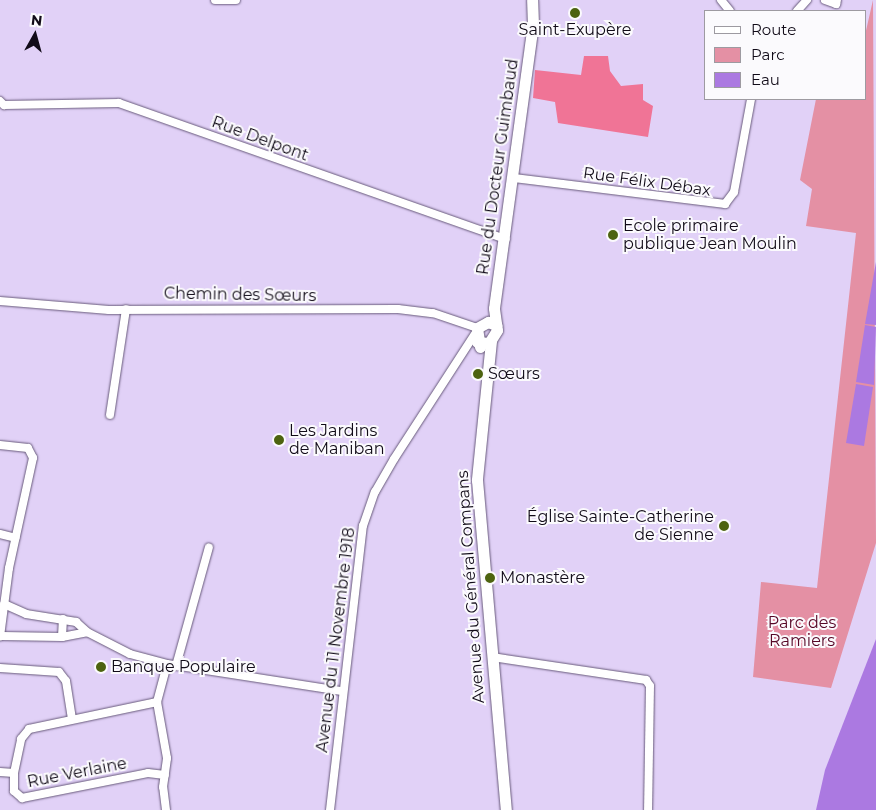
<!DOCTYPE html>
<meta charset="utf-8">
<style>
body{margin:0}
#map{position:relative;width:876px;height:810px;overflow:hidden;background:#e1d1f7;font-family:Montserrat,sans-serif}
div>[style]{position:absolute}
.green>*{inset:0;background:#e490a4}
.forest>*{inset:0;background:#f07496}
.water>*{inset:0;background:#ab79e1}
.roads{filter:drop-shadow(0 0 1px #685a7b) drop-shadow(0 0 1px #685a7b)}
.minor>*{height:8px;margin:-4px;padding:0 4px;transform-origin:4px;border-radius:4px;background:#fff}
.secondary>*{height:11px;margin:-5.5px;padding:0 5.5px;transform-origin:5.5px;border-radius:5.5px;background:#fff}
.dots>*{width:14px;height:14px;translate:-50% -50%;box-sizing:border-box;border:2px solid #fbfafd;border-radius:50%}
span{translate:-50% -50%;white-space:nowrap;text-align:center;line-height:1.15;-webkit-text-stroke:4px #fbfafd;paint-order:stroke}
.poi-label{font-size:16px;color:#110b18}
.left{translate:0 -50%;text-align:left}
.right{translate:-100% -50%;text-align:right}
.street-label{font-size:16px;color:#110b18}
.park-label{font-size:16px;color:#570727}
.legend{position:absolute;left:704px;top:10px;width:162px;height:90px;box-sizing:border-box;background:#fbfafd;border:1px solid #9d9aa1;margin:0;padding:6px 9px;list-style:none;font-size:15px;color:#110b18}
.legend li{display:flex;align-items:center;gap:10px;height:25px}
.legend b{width:25px;border:1px solid #9d9aa1}
.north{position:absolute;left:10px;top:10px;width:50px;height:50px;-webkit-text-stroke:4px #fbfafd;paint-order:stroke;rotate:7deg;font-size:14px;font-weight:700;line-height:20px;text-align:center;color:#110b18}
.north::after{content:'';display:block;margin:auto;width:18px;height:22px;background:#110b18;clip-path:polygon(50% 0,100% 100%,50% 72%,0 100%)}
</style>
<div id="map">
<div class="green">
<div style="clip-path:polygon(873px 0,876px 543px,831px 688px,753px 677px,761px 582px,817px 588px,856px 233px,806px 226px,812px 189px,800px 180px,816px 99px,865px 99px,865px 35px)"></div>
</div>
<div class="forest">
<div style="clip-path:polygon(584px 56px,608px 56px,610px 71px,621px 86px,643px 84px,643px 100px,653px 106px,648px 137px,558px 123px,555px 102px,533px 98px,535px 70px,581px 75px)"></div>
</div>
<div class="water">
<div style="clip-path:polygon(876px 262px,876px 325px,865px 324px)"></div>
<div style="clip-path:polygon(865px 325px,876px 327px,874px 385px,856px 382px)"></div>
<div style="clip-path:polygon(856px 384px,873px 387px,864px 446px,846px 443px)"></div>
<div style="clip-path:polygon(876px 639px,876px 810px,816px 810px,825px 770px)"></div>
</div>
<div class="roads">
<div class="minor">
<div style="left:215px;top:0;width:21px"></div>
<div style="left:721px;top:0;width:14px;rotate:51deg"></div>
<div style="left:825px;top:0;width:12px;rotate:20deg"></div>
<div style="left:836px;top:4px;width:4px;rotate:-76deg"></div>
<div style="left:797px;top:11px;width:15px;rotate:-48deg"></div>
<div style="left:0;top:101px;width:6px;rotate:45deg"></div>
<div style="left:4px;top:105px;width:115px;rotate:-1deg"></div>
<div style="left:119px;top:103px;width:410px;rotate:19.4deg"></div>
<div style="left:514px;top:178px;width:213px;rotate:7deg"></div>
<div style="left:725px;top:204px;width:15px;rotate:-53deg"></div>
<div style="left:734px;top:192px;width:95px;rotate:-79.6deg"></div>
<div style="left:0;top:301px;width:109px;rotate:4.7deg"></div>
<div style="left:109px;top:310px;width:289px;rotate:-0.2deg"></div>
<div style="left:398px;top:309px;width:35px;rotate:7deg"></div>
<div style="left:433px;top:313px;width:46px;rotate:18.8deg"></div>
<div style="left:110px;top:415px;width:107px;rotate:-81.4deg"></div>
<div style="left:0;top:445px;width:28px;rotate:6deg"></div>
<div style="left:28px;top:448px;width:11px;rotate:63deg"></div>
<div style="left:33px;top:458px;width:113px;rotate:102.3deg"></div>
<div style="left:9px;top:568px;width:69px;rotate:97.5deg"></div>
<div style="left:0;top:534px;width:16px;rotate:14deg"></div>
<div style="left:4px;top:604px;width:24px;rotate:24deg"></div>
<div style="left:26px;top:614px;width:51px;rotate:9.1deg"></div>
<div style="left:76px;top:622px;width:15px;rotate:42deg"></div>
<div style="left:2px;top:636px;width:60px;rotate:1deg"></div>
<div style="left:62px;top:637px;width:25px;rotate:-11deg"></div>
<div style="left:87px;top:632px;width:48px;rotate:27.1deg"></div>
<div style="left:130px;top:654px;width:38px;rotate:15deg"></div>
<div style="left:167px;top:664px;width:177px;rotate:8.8deg"></div>
<div style="left:62px;top:637px;width:18px;rotate:-87deg"></div>
<div style="left:492px;top:657px;width:156px;rotate:8.5deg"></div>
<div style="left:646px;top:680px;width:7px;rotate:56deg"></div>
<div style="left:650px;top:686px;width:124px;rotate:90.9deg"></div>
<div style="left:176px;top:666px;width:123px;rotate:-74.5deg"></div>
<div style="left:0;top:668px;width:59px;rotate:3.9deg"></div>
<div style="left:59px;top:672px;width:11px;rotate:52deg"></div>
<div style="left:66px;top:681px;width:37px;rotate:81deg"></div>
<div style="left:0;top:772px;width:14px;rotate:4deg"></div>
<div style="left:14px;top:773px;width:35px;rotate:-78deg"></div>
<div style="left:21px;top:739px;width:13px;rotate:-51deg"></div>
<div style="left:29px;top:729px;width:131px;rotate:-11.9deg"></div>
<div style="left:14px;top:773px;width:18px;rotate:90deg"></div>
<div style="left:14px;top:791px;width:11px;rotate:41deg"></div>
<div style="left:22px;top:798px;width:128px;rotate:-11.2deg"></div>
<div style="left:148px;top:773px;width:17px;rotate:7deg"></div>
<div style="left:166px;top:810px;width:23px;rotate:-97deg"></div>
<div style="left:163px;top:787px;width:29px;rotate:-82deg"></div>
<div style="left:167px;top:758px;width:57px;rotate:-100.1deg"></div>
<div style="left:157px;top:702px;width:39px;rotate:-75deg"></div>
<div style="left:330px;top:810px;width:286px;rotate:-83.4deg"></div>
<div style="left:363px;top:526px;width:36px;rotate:-71deg"></div>
<div style="left:375px;top:492px;width:38px;rotate:-60deg"></div>
<div style="left:394px;top:459px;width:149px;rotate:-57.1deg"></div>
</div>
<div class="secondary">
<div style="left:491px;top:341px;width:140px;rotate:95.8deg"></div>
<div style="left:477px;top:480px;width:331px;rotate:85deg"></div>
<div style="left:477px;top:342px;width:12px;rotate:5deg"></div>
<div style="left:489px;top:343px;width:15px;rotate:-58deg"></div>
<div style="left:497px;top:330px;width:22px;rotate:-98deg"></div>
<div style="left:494px;top:308px;width:286px;rotate:-82.2deg"></div>
<div style="left:533px;top:25px;width:25px;rotate:-92deg"></div>
<div style="left:480px;top:347px;width:19px;rotate:-99deg"></div>
<div style="left:477px;top:328px;width:13px;rotate:-29deg"></div>
<div style="left:488px;top:322px;width:9px;rotate:21deg"></div>
</div>
</div>
<div class="dots">
<div style="left:575px;top:13px;background:#4d6310"></div>
<div style="left:613px;top:235px;background:#4d6310"></div>
<div style="left:478px;top:374px;background:#4d6310"></div>
<div style="left:279px;top:440px;background:#4d6310"></div>
<div style="left:724px;top:526px;background:#4d6310"></div>
<div style="left:490px;top:578px;background:#4d6310"></div>
<div style="left:101px;top:667px;background:#4d6310"></div>
</div>
<div class="poi-label">
<span style="left:575px;top:30px">Saint-Exupère</span>
<span class="left" style="left:623px;top:235px">Ecole primaire<br>publique Jean Moulin</span>
<span class="left" style="left:488px;top:374px">Sœurs</span>
<span class="left" style="left:289px;top:440px">Les Jardins<br>de Maniban</span>
<span class="right" style="left:714px;top:526px">Église Sainte-Catherine<br>de Sienne</span>
<span class="left" style="left:500px;top:578px">Monastère</span>
<span class="left" style="left:111px;top:667px">Banque Populaire</span>
</div>
<div class="street-label">
<span style="left:260px;top:139px;rotate:20deg">Rue Delpont</span>
<span style="left:498px;top:167px;rotate:-82deg">Rue du Docteur Guimbaud</span>
<span style="left:647px;top:182px;rotate:8deg">Rue Félix Débax</span>
<span style="left:240px;top:295px;rotate:1deg">Chemin des Sœurs</span>
<span style="left:471px;top:587px;rotate:-94deg">Avenue du Général Compans</span>
<span style="left:336px;top:640px;rotate:-83deg">Avenue du 11 Novembre 1918</span>
<span style="left:77px;top:773px;rotate:-11deg">Rue Verlaine</span>
</div>
<div class="park-label">
<span style="left:802px;top:632px">Parc des<br>Ramiers</span>
</div>
<ul class="legend">
<li><b style="height:6px;background:#fff"></b>Route</li>
<li><b style="height:14px;background:#e490a4"></b>Parc</li>
<li><b style="height:14px;background:#ab79e1"></b>Eau</li>
</ul>
<div class="north">N</div>
</div>
